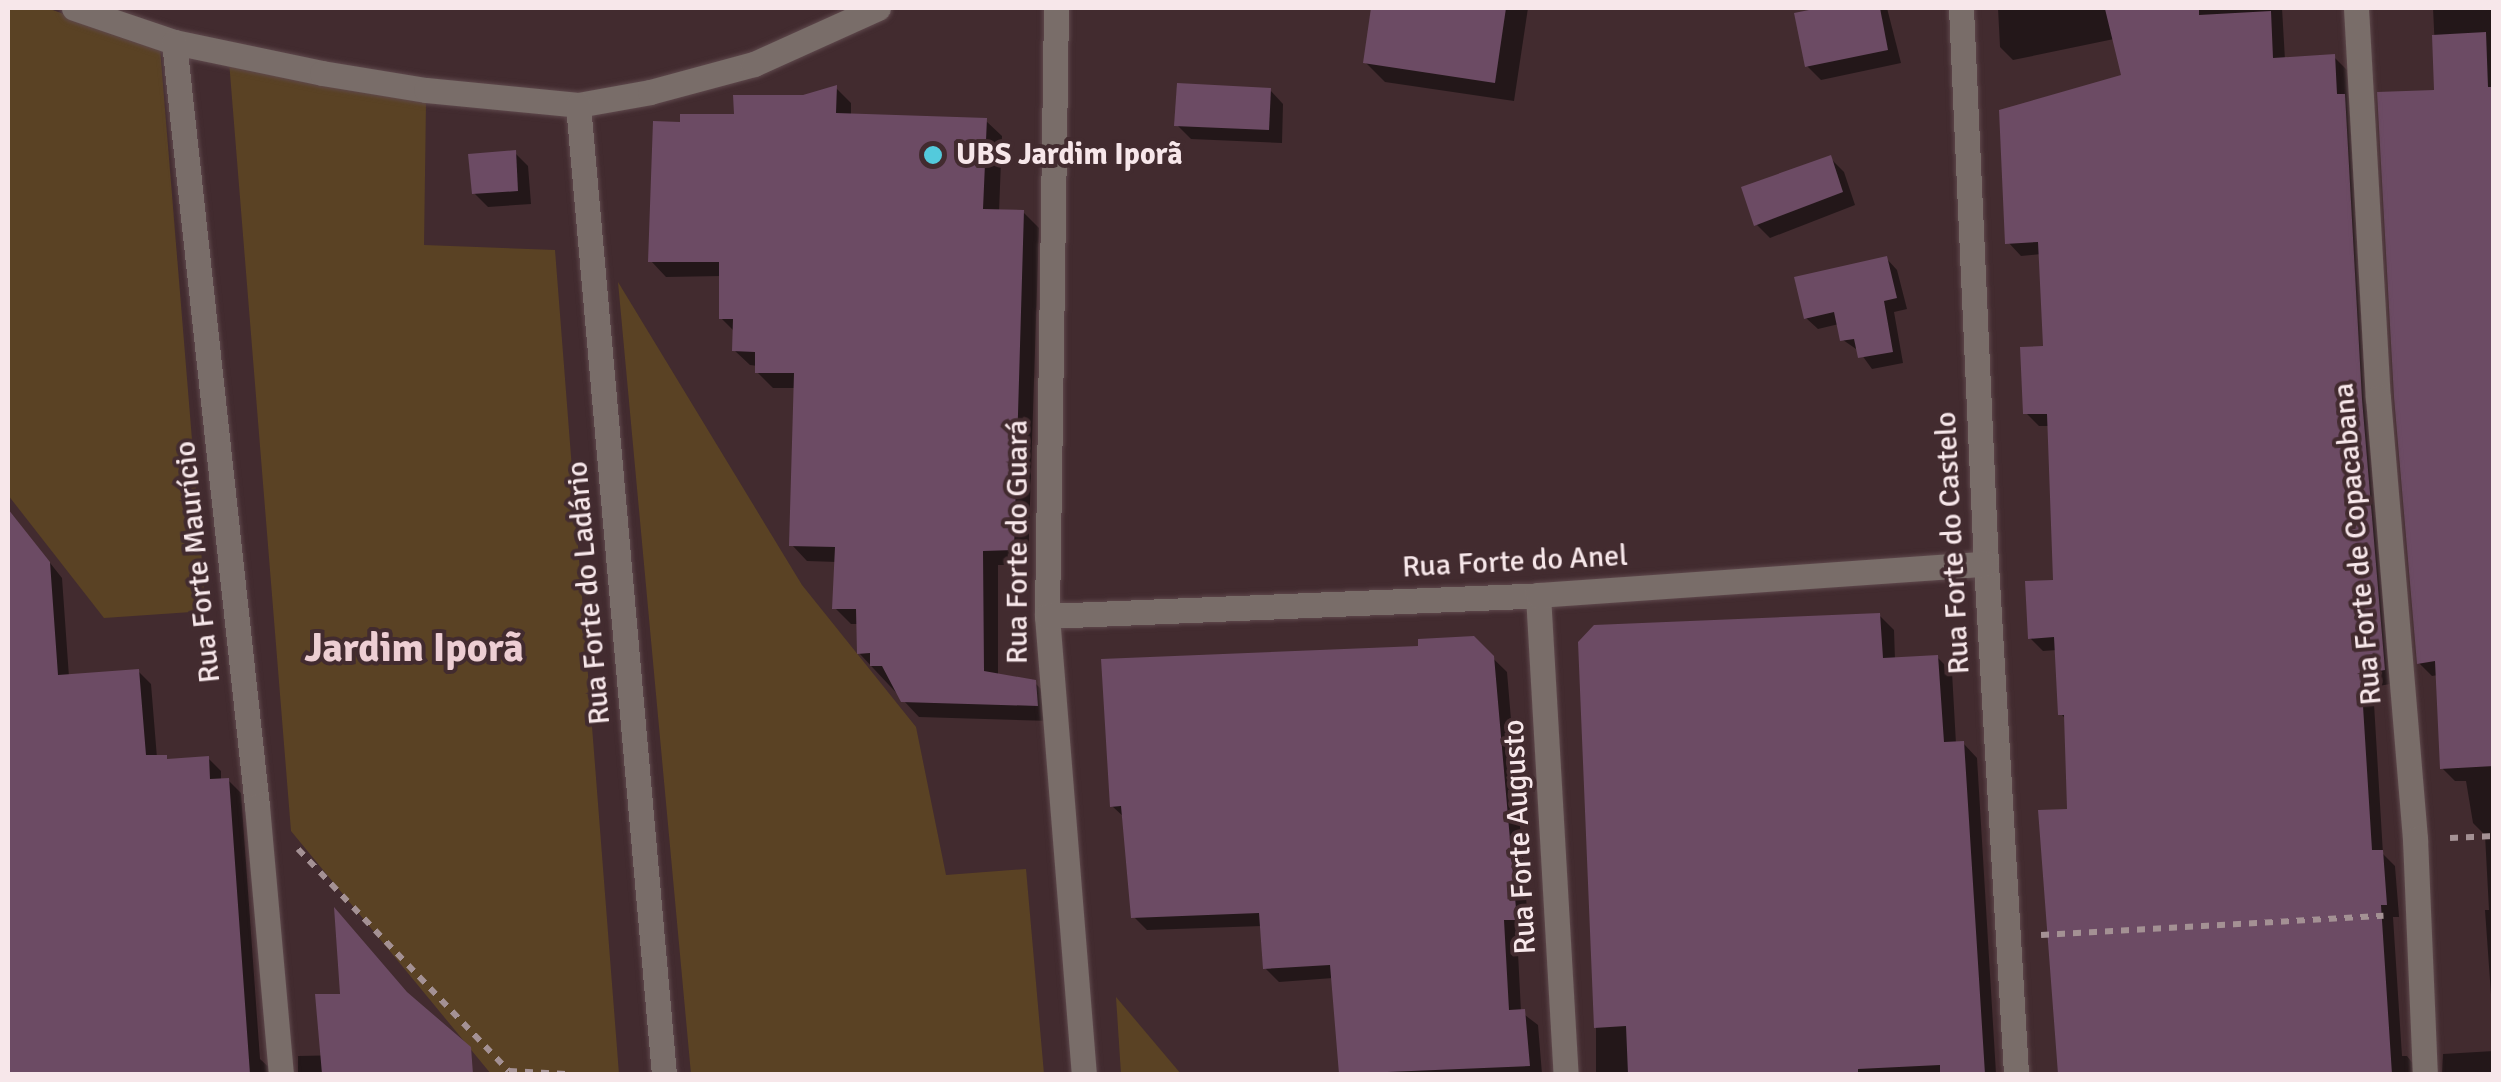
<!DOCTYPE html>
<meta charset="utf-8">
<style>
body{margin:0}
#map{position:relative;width:2501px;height:1082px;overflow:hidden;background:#422b2f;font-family:Signika,sans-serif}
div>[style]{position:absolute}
.green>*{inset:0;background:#5a4224}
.shadow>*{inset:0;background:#0007}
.building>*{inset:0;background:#6c4b64}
.path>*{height:6px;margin-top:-3px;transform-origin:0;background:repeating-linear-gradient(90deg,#a49194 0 8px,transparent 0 16px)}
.roads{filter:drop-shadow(0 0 2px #5f494d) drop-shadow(0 0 2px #5f494d)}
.minor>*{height:25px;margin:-12.5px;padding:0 12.5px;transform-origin:12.5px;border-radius:12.5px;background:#796d69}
.dots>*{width:28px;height:28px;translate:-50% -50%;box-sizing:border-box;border:5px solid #422b2f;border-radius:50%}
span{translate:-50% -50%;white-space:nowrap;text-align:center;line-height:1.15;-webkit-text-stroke:8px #422b2f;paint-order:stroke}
.poi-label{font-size:30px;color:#f7e7ea;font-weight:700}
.left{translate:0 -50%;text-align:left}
.street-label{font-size:30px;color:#f7e7ea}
.district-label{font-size:40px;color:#edced3;font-weight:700}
.frame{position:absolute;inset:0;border:10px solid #f7e7ea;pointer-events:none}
</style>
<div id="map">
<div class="green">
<div style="clip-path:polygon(8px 8px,47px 8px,160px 48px,206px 611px,104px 618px,8px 495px)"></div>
<div style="clip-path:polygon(229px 61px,426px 102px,424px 245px,555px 250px,619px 1074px,491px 1074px,291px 831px)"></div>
<div style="clip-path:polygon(618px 282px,802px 585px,916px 727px,946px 875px,1026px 869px,1044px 1074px,691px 1074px)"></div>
<div style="clip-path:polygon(1116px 997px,1181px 1074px,1121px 1074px)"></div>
</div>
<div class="shadow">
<div style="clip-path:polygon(1373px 8px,1528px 8px,1514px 101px,1385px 82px,1365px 62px)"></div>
<div style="clip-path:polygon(1831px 8px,1887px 8px,1901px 63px,1821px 80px,1807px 66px,1797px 15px)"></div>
<div style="clip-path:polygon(1998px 8px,2282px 8px,2285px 60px,2334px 57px,2347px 70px,2349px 102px,2357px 110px,2396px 683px,2373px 687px,2383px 854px,2395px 866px,2399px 917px,2393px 917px,2402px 1056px,2407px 1056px,2421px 1074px,2062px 1074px,2041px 812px,2069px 811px,2066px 719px,2061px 714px,2057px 650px,2043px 651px,2030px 638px,2056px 582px,2050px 426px,2039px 426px,2026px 413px,2045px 348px,2041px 254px,2021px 256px,2008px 242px,2124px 77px,2114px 39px,2013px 60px,2000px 47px)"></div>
<div style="clip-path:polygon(2433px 8px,2494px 8px,2494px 1037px,2485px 910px,2489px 910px,2485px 835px,2473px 823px,2466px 781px,2455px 781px,2442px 768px,2438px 675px,2432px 676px,2419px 663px,2437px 92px)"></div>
<div style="clip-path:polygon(836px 88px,851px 103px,851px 116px,986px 121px,1002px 136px,999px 212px,1023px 212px,1039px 228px,1028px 565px,998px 565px,998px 676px,1035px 683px,1050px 698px,1052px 721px,919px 717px,859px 653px,859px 624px,851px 624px,835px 608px,837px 562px,807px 561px,792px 545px,796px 388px,773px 388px,757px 372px,758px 366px,750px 365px,734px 350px,735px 332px,721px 318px,722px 276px,666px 277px,651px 261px,683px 125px,737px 116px)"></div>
<div style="clip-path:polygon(1270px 90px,1283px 104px,1282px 143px,1191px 139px,1177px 125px)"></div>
<div style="clip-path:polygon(515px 153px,528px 166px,531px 204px,488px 207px,474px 193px)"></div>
<div style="clip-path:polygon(1830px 158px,1844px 172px,1855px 205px,1770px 238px,1756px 224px)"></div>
<div style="clip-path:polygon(1886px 258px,1897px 270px,1907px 309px,1894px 312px,1903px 363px,1872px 369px,1859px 351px,1843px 340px,1839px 324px,1818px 329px,1806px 318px)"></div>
<div style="clip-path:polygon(8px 510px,62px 578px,69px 677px,138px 671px,151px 684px,157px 758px,170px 761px,208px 758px,221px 771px,221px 780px,228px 780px,241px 793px,260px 1059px,276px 1074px,8px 1074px)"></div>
<div style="clip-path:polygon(1879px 615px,1894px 630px,1895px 660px,1937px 657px,1952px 672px,1956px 744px,1963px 743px,1977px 758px,1996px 1074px,1596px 1074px,1596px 1005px)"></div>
<div style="clip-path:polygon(1473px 639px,1507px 672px,1529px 933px,1517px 933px,1521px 1012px,1538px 1025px,1542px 1074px,1341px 1074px,1333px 978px,1279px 982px,1265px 968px,1262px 926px,1147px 930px,1134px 917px,1125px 818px,1112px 806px,1421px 648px)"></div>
<div style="clip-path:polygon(2494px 1051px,2494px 1074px,2442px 1074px,2443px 1054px)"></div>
<div style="clip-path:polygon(444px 1053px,465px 1074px,298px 1074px,298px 1056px)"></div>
</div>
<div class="building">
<div style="clip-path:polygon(1371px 8px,1506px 8px,1495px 83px,1363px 63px)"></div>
<div style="clip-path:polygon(1819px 8px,1880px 8px,1888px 50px,1805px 67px,1794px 13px)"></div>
<div style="clip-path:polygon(2199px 8px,2199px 15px,2271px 11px,2273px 58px,2335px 54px,2337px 94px,2345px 94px,2362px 399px,2385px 670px,2361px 674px,2372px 850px,2383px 850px,2387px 905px,2381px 905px,2392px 1074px,2058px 1074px,2038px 810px,2067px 809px,2064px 715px,2058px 715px,2054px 637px,2028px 639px,2025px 581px,2053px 580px,2047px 414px,2023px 414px,2020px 347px,2043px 346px,2038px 242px,2005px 244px,1999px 110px,2121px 75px,2105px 9px)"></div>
<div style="clip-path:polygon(2486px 32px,2488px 87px,2494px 87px,2494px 766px,2440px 769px,2435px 661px,2417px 664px,2394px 397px,2377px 92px,2434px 90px,2432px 35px)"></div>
<div style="clip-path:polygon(1177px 83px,1271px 88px,1269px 130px,1174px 126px)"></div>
<div style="clip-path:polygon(837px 85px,836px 113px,987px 118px,983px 209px,1024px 210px,1014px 550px,983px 551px,984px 671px,1036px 680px,1038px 706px,901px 702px,882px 666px,870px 666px,870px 653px,857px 654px,856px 609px,832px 609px,835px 547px,789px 546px,794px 373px,755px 373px,755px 352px,732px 351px,733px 319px,719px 319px,719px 262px,648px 262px,653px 121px,680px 122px,680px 114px,734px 114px,733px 95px,803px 95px)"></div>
<div style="clip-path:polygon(516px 150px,518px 191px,472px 194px,468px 154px)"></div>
<div style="clip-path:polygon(1831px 155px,1843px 192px,1754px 226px,1741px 187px)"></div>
<div style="clip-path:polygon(1887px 256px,1897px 298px,1884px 301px,1893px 352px,1858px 358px,1854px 339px,1840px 341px,1834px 312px,1804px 319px,1794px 277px)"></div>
<div style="clip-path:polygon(8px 509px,50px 562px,58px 675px,139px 669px,146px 755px,167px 755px,167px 759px,209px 756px,210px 779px,229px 778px,250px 1074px,8px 1074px)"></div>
<div style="clip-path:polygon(1880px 613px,1883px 658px,1938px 655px,1944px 742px,1964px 741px,1985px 1074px,1940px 1074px,1940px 1065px,1858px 1069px,1858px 1074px,1628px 1074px,1626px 1026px,1594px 1028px,1578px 642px,1594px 625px)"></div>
<div style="clip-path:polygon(1474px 636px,1494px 656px,1517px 920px,1504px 920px,1509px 1010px,1525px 1009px,1530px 1066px,1339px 1074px,1330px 965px,1263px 969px,1259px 913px,1131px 918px,1121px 806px,1110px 807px,1101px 659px,1418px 646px,1418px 639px)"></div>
<div style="clip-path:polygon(334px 907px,407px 992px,471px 1047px,473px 1074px,322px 1074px,315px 994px,340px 994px)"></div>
</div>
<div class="path">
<div style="left:2450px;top:838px;width:44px;rotate:-2.6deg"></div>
<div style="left:298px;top:849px;width:306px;rotate:46.5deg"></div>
<div style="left:509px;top:1071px;width:57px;rotate:3deg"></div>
<div style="left:2041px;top:935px;width:343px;rotate:-3.2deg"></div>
</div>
<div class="roads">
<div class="minor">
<div style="left:74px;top:8px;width:106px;rotate:18.8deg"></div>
<div style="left:174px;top:42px;width:151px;rotate:11.8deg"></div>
<div style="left:322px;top:73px;width:105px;rotate:9.3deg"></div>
<div style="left:426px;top:90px;width:153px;rotate:5.6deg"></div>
<div style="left:578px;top:105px;width:73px;rotate:-10.2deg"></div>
<div style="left:650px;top:92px;width:108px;rotate:-15.1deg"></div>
<div style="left:754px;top:64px;width:136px;rotate:-24.3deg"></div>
<div style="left:1056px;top:8px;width:608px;rotate:90.85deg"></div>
<div style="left:1047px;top:616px;width:459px;rotate:85.4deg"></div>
<div style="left:1961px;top:8px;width:557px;rotate:87.43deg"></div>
<div style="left:1986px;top:564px;width:511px;rotate:86.63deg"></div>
<div style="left:2356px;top:8px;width:391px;rotate:86.8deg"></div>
<div style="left:2378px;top:398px;width:443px;rotate:85.2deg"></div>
<div style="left:2415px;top:839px;width:235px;rotate:87.6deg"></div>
<div style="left:174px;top:42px;width:768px;rotate:83.8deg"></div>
<div style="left:257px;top:806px;width:269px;rotate:84.9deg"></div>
<div style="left:578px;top:105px;width:973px;rotate:84.93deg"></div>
<div style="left:1538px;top:595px;width:480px;rotate:86.7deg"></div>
<div style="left:1047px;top:616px;width:491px;rotate:-2.4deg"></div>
<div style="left:1538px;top:595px;width:449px;rotate:-4deg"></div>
</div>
</div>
<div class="dots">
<div style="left:933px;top:155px;background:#53cadc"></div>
</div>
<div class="poi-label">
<span class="left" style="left:956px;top:155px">UBS Jardim Iporã</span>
</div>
<div class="street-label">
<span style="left:1018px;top:542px;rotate:-90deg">Rua Forte do Guará</span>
<span style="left:1953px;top:543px;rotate:-93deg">Rua Forte do Castelo</span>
<span style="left:2358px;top:544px;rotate:-95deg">Rua Forte de Copacabana</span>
<span style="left:198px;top:562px;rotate:-96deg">Rua Forte Maurício</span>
<span style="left:1515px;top:562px;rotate:-3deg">Rua Forte do Anel</span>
<span style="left:589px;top:593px;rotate:-95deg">Rua Forte do Ladário</span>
<span style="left:1520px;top:837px;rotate:-93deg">Rua Forte Augusto</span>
</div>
<div class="district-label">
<span style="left:414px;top:648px">Jardim Iporã</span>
</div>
<div class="frame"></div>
</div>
